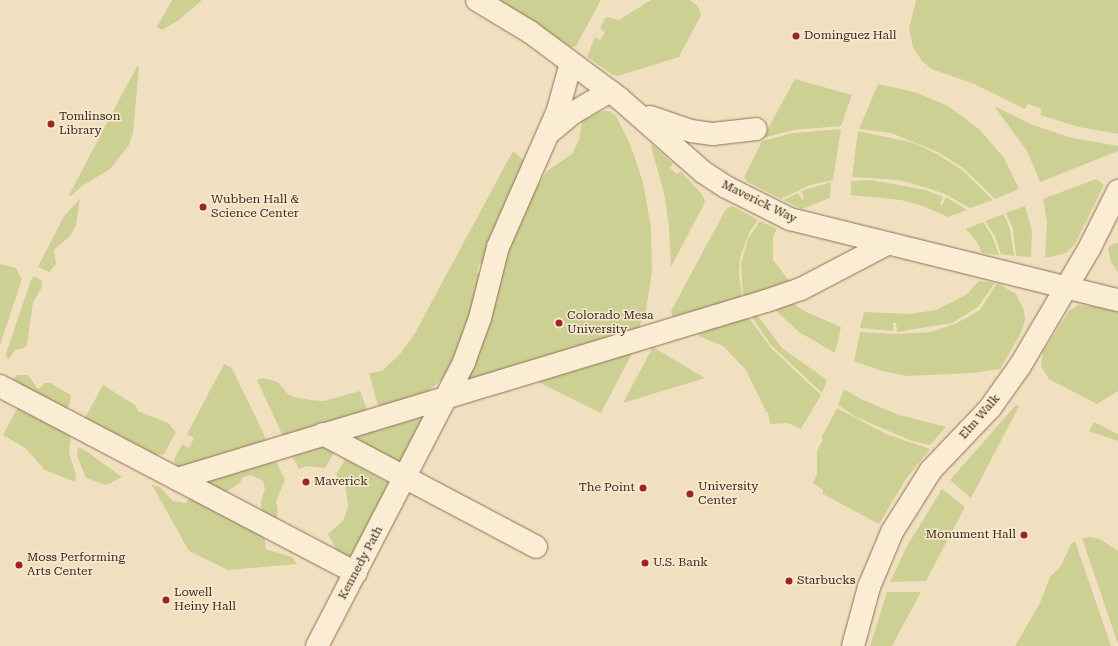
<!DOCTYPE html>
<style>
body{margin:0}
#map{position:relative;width:1118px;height:646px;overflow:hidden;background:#f1e0c0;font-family:"Roboto Serif",serif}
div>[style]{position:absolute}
.green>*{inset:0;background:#ccd093}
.roads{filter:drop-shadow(0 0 1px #8c7056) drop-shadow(0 0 1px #8c7056)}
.pedestrian>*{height:22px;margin:-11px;padding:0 11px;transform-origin:11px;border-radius:11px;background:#fbedd4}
.dots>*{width:11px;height:11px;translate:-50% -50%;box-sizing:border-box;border:2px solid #f8ead0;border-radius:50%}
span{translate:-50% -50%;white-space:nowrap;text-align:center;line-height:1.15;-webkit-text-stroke:3px #f8ead0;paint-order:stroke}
.poi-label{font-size:12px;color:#3a291c}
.left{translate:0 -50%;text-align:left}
.right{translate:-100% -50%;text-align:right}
.street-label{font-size:12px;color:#3a291c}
</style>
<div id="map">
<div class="green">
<div style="clip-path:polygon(172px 0,202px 0,179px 20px,162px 30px,157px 27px)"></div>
<div style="clip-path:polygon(496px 0,601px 0,576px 46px,571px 47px)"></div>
<div style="clip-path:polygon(651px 0,689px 0,697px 5px,701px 15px,679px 57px,618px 76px,613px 75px,587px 57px,595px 37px,600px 40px,605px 32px,600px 28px,606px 17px,619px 20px)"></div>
<div style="clip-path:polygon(916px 0,1118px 0,1118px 134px,1079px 127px,1040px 115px,1042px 109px,1028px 104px,1025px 109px,974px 84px,932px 69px,922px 61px,913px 47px,909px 29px)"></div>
<div style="clip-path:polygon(137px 66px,139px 67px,133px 133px,129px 145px,110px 169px,82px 186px,71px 196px,69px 195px)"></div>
<div style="clip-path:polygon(795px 79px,852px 95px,841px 126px,794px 130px,763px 138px)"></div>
<div style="clip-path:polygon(878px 84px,915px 92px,948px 106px,979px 129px,1004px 158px,1019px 189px,995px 199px,963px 168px,938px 152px,891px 133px,859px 129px)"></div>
<div style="clip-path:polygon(994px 106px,1031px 124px,1068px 137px,1118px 146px,1118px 151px,1040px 182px,1027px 151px)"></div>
<div style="clip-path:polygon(602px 111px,609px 111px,616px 116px,630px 144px,643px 182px,651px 228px,652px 271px,646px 310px,638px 330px,467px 382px,465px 380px,503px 262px,523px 210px,547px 171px,572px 154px,579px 140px,582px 121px)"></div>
<div style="clip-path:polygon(841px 129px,833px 180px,810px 185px,781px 199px,746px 181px,744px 177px,762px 141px,793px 133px)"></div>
<div style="clip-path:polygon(858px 131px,914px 143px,937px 154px,962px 170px,993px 200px,970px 208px,945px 194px,924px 187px,899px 180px,852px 177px)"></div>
<div style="clip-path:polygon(653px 145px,673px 164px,670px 168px,677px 174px,680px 171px,702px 194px,705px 202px,671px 267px,669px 226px,664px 193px,651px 147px)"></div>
<div style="clip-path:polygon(513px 151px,526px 163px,485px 264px,479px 263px,477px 273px,482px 274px,457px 356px,443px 378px,422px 397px,379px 409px,369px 373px,382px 371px,400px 354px,415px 333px)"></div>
<div style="clip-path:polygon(1096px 179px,1104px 185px,1075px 244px,1066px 253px,1045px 258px,1047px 223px,1043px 199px)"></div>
<div style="clip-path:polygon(870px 180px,926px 190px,943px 197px,940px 204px,942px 205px,946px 197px,967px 210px,948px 217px,923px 206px,901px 200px,851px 195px,851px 181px)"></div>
<div style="clip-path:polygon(831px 182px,830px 198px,802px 209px,783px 200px,798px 193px,802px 200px,804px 199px,801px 191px)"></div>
<div style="clip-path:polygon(80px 199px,76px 225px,70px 236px,54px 250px,56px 264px,49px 272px,38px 267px,64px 216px)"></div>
<div style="clip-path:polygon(732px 206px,758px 220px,750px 231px,740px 257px,739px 272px,742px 298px,673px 318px,671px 311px,726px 209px)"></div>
<div style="clip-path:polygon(1025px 206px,1032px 230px,1031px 257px,1016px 256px,1013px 229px,1006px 213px)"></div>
<div style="clip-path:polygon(1004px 214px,1010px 229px,1014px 256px,1001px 254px,995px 236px,985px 221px)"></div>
<div style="clip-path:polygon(760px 221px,777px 229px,773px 237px,773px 260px,791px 283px,780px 287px,776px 282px,778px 287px,743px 298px,741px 264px,748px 239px)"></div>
<div style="clip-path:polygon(983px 222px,992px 236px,999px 255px,982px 253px,977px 242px,966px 229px)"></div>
<div style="clip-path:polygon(1118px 243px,1118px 272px,1111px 262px,1108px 248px,1112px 244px)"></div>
<div style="clip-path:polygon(0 264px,16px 268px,22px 279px,0 345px)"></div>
<div style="clip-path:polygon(34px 276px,42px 281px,42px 287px,33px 302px,27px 345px,25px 348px,15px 350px,8px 360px,6px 354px,31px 280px)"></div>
<div style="clip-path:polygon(979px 281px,995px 283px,978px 307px,952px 323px,897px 332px,896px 323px,893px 323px,893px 331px,860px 328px,864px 312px,910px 314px,936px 310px,967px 294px)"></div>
<div style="clip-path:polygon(997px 283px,1016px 294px,1024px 310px,1025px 320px,1021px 333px,1000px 369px,972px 373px,907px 376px,882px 371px,854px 361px,860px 332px,895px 334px,931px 332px,955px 324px,980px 310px)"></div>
<div style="clip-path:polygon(794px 304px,804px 311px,841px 327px,835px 353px,799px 332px,774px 309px)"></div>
<div style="clip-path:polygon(1078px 305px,1118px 308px,1118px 391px,1097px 404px,1049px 379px,1041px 366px,1043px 352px,1069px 311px)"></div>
<div style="clip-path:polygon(757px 315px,782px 348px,827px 380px,822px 393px,771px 345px,751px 316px)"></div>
<div style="clip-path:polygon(748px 317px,772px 349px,821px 395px,801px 429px,788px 423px,770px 424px,768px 412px,766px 412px,746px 370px,723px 346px,699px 336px,699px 333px)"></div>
<div style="clip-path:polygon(653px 347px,705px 378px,623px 403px)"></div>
<div style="clip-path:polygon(632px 353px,601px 413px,538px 382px)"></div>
<div style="clip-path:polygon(224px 364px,232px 368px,268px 443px,178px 470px,174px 460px,182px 444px,189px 448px,194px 438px,187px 434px)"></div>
<div style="clip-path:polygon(17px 375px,28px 375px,38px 389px,45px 383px,50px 383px,71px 395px,69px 406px,65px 411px,10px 382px)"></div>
<div style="clip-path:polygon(263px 378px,278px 382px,287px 393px,294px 397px,311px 400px,324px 401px,360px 391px,368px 412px,284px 438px,257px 380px)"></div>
<div style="clip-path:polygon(103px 385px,135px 405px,138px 411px,168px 423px,176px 432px,164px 454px,151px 456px,88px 423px,85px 418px)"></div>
<div style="clip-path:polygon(844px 389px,861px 399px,896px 414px,946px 427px,930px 445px,912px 441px,856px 417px,838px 405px)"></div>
<div style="clip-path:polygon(1016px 405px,1019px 406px,971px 498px,950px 480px)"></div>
<div style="clip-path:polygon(18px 407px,71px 435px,69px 453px,76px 475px,75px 482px,45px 470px,25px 448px,3px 435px)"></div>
<div style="clip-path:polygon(837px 408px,886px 434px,930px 449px,906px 479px,879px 524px,823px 494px,823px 490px,813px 483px,817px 473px,817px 451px,823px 439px,821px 438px)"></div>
<div style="clip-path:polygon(427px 415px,401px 465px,351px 438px)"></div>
<div style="clip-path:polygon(1094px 422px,1118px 434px,1118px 441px,1089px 431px)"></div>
<div style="clip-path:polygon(78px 447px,86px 451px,122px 477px,106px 485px,86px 478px,77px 456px)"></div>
<div style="clip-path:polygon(323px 447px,334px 453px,325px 468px,307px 466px,299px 469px,292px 456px)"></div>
<div style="clip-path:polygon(345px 459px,391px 484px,350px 561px,339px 555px,328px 534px,343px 521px,348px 507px,345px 483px,336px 475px)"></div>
<div style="clip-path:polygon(276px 461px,285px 480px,276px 501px,278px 513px,276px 520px,262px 512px,261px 501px,265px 489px,263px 481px,251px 475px,243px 477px,239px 484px,224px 493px,202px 483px)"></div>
<div style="clip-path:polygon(152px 485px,160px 487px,173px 501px,186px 503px,190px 498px,264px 536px,266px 549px,292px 557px,297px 564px,228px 570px,189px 551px)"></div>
<div style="clip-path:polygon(942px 489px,965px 507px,926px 581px,890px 582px,907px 546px)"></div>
<div style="clip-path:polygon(1090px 537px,1100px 539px,1118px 551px,1118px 644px,1082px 538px)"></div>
<div style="clip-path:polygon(1075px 541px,1111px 646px,1015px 646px,1040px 603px,1050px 577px,1061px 566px,1071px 544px)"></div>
<div style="clip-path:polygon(887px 592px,921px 592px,892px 646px,870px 646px)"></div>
</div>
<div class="roads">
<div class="pedestrian">
<div style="left:477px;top:0;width:62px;rotate:31.1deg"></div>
<div style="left:530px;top:32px;width:111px;rotate:36.6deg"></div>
<div style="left:619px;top:98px;width:112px;rotate:41.4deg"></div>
<div style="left:703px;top:172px;width:27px;rotate:33deg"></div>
<div style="left:726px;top:187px;width:72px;rotate:26.6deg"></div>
<div style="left:790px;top:219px;width:338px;rotate:13.9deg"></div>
<div style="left:650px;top:117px;width:43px;rotate:18.9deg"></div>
<div style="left:691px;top:131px;width:22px;rotate:8deg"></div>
<div style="left:713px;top:134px;width:43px;rotate:-6.6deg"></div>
<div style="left:550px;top:132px;width:30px;rotate:-40deg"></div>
<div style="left:573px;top:113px;width:43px;rotate:-30.7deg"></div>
<div style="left:0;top:386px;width:402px;rotate:27.7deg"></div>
<div style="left:323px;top:434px;width:241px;rotate:27.9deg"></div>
<div style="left:177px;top:479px;width:615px;rotate:-16.82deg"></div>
<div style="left:766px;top:301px;width:37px;rotate:-19deg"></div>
<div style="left:801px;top:289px;width:97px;rotate:-27.6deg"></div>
<div style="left:317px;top:646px;width:320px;rotate:-62.6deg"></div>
<div style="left:464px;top:362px;width:47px;rotate:-70deg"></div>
<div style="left:480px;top:318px;width:73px;rotate:-75.8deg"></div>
<div style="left:498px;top:247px;width:150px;rotate:-66.3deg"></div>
<div style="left:558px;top:110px;width:49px;rotate:-74.5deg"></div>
<div style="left:853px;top:646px;width:61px;rotate:-74.8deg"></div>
<div style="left:869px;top:587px;width:60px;rotate:-67.3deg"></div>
<div style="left:892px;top:532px;width:73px;rotate:-57.8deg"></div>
<div style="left:931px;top:470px;width:86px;rotate:-46.4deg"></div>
<div style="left:990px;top:408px;width:52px;rotate:-54.5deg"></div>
<div style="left:1020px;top:366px;width:136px;rotate:-59.5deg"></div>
<div style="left:1089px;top:249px;width:65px;rotate:-63.4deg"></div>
</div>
</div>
<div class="dots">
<div style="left:796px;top:36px;background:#a02229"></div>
<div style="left:51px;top:124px;background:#a02229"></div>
<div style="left:203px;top:207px;background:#a02229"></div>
<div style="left:559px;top:323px;background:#a02229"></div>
<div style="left:306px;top:482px;background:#a02229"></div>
<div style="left:643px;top:488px;background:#a02229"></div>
<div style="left:690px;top:494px;background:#a02229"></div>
<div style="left:1024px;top:535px;background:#a02229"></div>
<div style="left:645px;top:563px;background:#a02229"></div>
<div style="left:19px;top:565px;background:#a02229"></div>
<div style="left:789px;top:581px;background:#a02229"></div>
<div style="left:166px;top:600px;background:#a02229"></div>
</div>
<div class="poi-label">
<span class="left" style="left:804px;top:36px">Dominguez Hall</span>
<span class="left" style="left:59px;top:124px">Tomlinson<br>Library</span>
<span class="left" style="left:211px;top:207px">Wubben Hall &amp;<br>Science Center</span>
<span class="left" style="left:567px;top:323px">Colorado Mesa<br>University</span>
<span class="left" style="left:314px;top:482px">Maverick</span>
<span class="left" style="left:698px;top:494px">University<br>Center</span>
<span class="right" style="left:635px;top:488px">The Point</span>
<span class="right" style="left:1016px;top:535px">Monument Hall</span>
<span class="left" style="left:27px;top:565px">Moss Performing<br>Arts Center</span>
<span class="left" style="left:653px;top:563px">U.S. Bank</span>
<span class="left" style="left:797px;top:581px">Starbucks</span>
<span class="left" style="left:174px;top:600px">Lowell<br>Heiny Hall</span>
</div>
<div class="street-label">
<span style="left:759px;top:202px;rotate:26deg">Maverick Way</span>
<span style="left:980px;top:417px;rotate:-49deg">Elm Walk</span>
<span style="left:361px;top:563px;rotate:-62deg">Kennedy Path</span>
</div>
</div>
